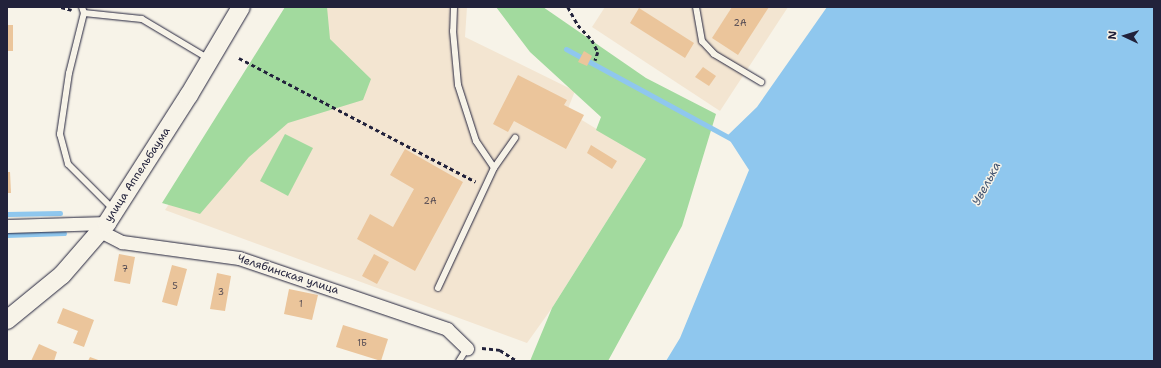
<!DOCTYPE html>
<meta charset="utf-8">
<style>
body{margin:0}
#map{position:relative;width:1161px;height:368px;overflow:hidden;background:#f7f3e8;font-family:"Shantell Sans",sans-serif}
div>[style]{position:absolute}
.built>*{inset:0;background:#f3e5d1}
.green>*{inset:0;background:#a2da9e}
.water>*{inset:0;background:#8fc7ee}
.stream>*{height:5px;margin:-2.5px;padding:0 2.5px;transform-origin:2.5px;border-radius:2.5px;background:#8fc7ee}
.building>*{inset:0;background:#ebc59b}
.path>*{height:2.5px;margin-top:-1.25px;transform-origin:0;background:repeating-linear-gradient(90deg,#22223b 0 4px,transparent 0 7px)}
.roads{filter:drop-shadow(0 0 1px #22223b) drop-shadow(0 0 1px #22223b)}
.lane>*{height:6px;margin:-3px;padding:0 3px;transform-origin:3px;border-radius:3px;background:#f7f3e8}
.street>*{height:13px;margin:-6.5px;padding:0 6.5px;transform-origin:6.5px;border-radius:6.5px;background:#f7f3e8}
.secondary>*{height:18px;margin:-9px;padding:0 9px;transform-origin:9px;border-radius:9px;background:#f7f3e8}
span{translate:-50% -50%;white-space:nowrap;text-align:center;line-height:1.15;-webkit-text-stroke:3px #f7f3e8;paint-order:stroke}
.number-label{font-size:9px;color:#544b53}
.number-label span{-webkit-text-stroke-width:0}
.street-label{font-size:11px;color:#22223b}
.water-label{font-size:12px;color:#435471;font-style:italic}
.frame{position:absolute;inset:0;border:8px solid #22223b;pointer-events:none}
.north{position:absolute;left:1105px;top:16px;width:40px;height:40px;-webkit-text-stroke:3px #f7f3e8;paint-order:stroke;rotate:274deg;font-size:11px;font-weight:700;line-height:16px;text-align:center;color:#22223b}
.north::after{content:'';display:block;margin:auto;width:14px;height:18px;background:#22223b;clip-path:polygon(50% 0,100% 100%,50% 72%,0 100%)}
</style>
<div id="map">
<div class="built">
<div style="clip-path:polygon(295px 7px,467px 7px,465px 37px,575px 91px,567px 111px,646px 159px,552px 308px,527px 343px,165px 210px,259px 70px)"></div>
<div style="clip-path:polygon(605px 7px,788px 7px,720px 111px,592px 27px)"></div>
</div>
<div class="green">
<div style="clip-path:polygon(285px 7px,327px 7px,330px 39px,371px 79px,363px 100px,288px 123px,249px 157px,200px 214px,162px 203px)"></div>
<div style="clip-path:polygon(496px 7px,543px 7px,646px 78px,716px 114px,682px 226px,608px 361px,530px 361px,552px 308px,646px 159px,596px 130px,601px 117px,530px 52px)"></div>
<div style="clip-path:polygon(285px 134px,313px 148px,288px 196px,260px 181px)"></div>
</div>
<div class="water">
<div style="clip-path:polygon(827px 7px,1154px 7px,1154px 361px,666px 361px,680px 338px,749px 170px,727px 136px,757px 107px)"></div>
</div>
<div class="stream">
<div style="left:566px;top:49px;width:189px;rotate:28.5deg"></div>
<div style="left:7px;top:214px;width:53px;rotate:-1.1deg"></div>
<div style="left:7px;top:235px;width:57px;rotate:-2deg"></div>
</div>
<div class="building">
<div style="clip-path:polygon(732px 7px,769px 7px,738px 55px,712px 38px)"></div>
<div style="clip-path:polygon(639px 8px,694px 43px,685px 58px,630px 23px)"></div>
<div style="clip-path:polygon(7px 25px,13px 25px,13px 51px,7px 51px)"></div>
<div style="clip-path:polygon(584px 51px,592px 56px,587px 66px,578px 62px)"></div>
<div style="clip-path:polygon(703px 67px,716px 76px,709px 86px,695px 77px)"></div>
<div style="clip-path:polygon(518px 75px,567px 100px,564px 105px,584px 115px,566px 149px,514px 121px,508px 132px,493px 124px)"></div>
<div style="clip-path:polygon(591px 145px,617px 161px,612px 169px,587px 153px)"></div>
<div style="clip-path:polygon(405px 149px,463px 182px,415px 271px,357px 239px,370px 214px,393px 227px,414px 189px,390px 175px)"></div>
<div style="clip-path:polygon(7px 172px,10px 172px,11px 193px,7px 193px)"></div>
<div style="clip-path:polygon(119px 254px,135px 257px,130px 284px,114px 281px)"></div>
<div style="clip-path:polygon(374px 254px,389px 262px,377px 284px,362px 276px)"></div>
<div style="clip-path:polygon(172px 265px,187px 269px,177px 306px,162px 302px)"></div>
<div style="clip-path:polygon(217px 273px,231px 276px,225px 311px,210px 309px)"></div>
<div style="clip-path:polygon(289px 289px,318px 295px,312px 320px,284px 314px)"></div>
<div style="clip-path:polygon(63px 308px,94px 320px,84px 347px,73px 343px,78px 331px,57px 323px)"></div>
<div style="clip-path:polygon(343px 325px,388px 339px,381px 361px,336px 347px)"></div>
<div style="clip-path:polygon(39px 344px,57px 352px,54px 361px,31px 361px)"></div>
<div style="clip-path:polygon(90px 357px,101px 361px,88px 361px)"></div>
</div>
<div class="path">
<div style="left:61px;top:7px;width:11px;rotate:15deg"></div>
<div style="left:568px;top:7px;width:21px;rotate:61deg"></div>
<div style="left:578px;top:25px;width:21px;rotate:47deg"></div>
<div style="left:592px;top:40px;width:13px;rotate:63deg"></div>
<div style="left:598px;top:52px;width:9px;rotate:108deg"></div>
<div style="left:239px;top:58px;width:267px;rotate:27.6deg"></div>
<div style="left:482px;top:348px;width:18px;rotate:6deg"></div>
<div style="left:500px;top:350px;width:20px;rotate:33deg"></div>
</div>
<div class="roads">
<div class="lane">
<div style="left:82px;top:7px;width:6px;rotate:72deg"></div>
<div style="left:84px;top:13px;width:62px;rotate:104deg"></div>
<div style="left:69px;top:73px;width:62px;rotate:98.4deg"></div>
<div style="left:60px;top:134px;width:31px;rotate:75deg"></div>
<div style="left:68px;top:164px;width:65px;rotate:45deg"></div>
<div style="left:454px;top:7px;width:24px;rotate:92deg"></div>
<div style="left:453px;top:31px;width:54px;rotate:84.7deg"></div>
<div style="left:458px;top:85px;width:59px;rotate:72.2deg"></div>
<div style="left:476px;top:141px;width:32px;rotate:56deg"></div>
<div style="left:696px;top:7px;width:35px;rotate:80deg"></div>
<div style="left:702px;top:41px;width:18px;rotate:47deg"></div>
<div style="left:714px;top:54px;width:55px;rotate:30.8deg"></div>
<div style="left:84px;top:13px;width:58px;rotate:5.9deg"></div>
<div style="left:142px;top:19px;width:78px;rotate:30.8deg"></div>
<div style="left:438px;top:288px;width:132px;rotate:-65deg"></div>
<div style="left:494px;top:168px;width:37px;rotate:-55deg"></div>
<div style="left:459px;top:361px;width:15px;rotate:-58deg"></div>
</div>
<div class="street">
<div style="left:7px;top:226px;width:100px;rotate:-1.7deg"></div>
<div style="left:100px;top:231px;width:25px;rotate:27deg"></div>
<div style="left:122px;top:242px;width:118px;rotate:7.8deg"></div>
<div style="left:239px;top:258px;width:220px;rotate:18.8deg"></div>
<div style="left:447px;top:329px;width:28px;rotate:44deg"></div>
</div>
<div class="secondary">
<div style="left:7px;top:320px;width:71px;rotate:-39.3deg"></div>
<div style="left:62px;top:275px;width:69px;rotate:-49.1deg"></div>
<div style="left:107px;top:223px;width:152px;rotate:-57.4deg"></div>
<div style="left:189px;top:95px;width:102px;rotate:-59.4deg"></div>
</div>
</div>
<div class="number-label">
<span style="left:740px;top:23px">2А</span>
<span style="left:430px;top:201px">2А</span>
<span style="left:125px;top:269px">7</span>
<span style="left:175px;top:286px">5</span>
<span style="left:221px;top:292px">3</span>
<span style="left:301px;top:304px">1</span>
<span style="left:362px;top:343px">1Б</span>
</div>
<div class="street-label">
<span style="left:138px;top:175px;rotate:-57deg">улица Аппельбаума</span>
<span style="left:288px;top:275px;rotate:18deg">Челябинская улица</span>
</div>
<div class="water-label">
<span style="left:987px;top:184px;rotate:-62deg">Увелька</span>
</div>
<div class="frame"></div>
<div class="north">N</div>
</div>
